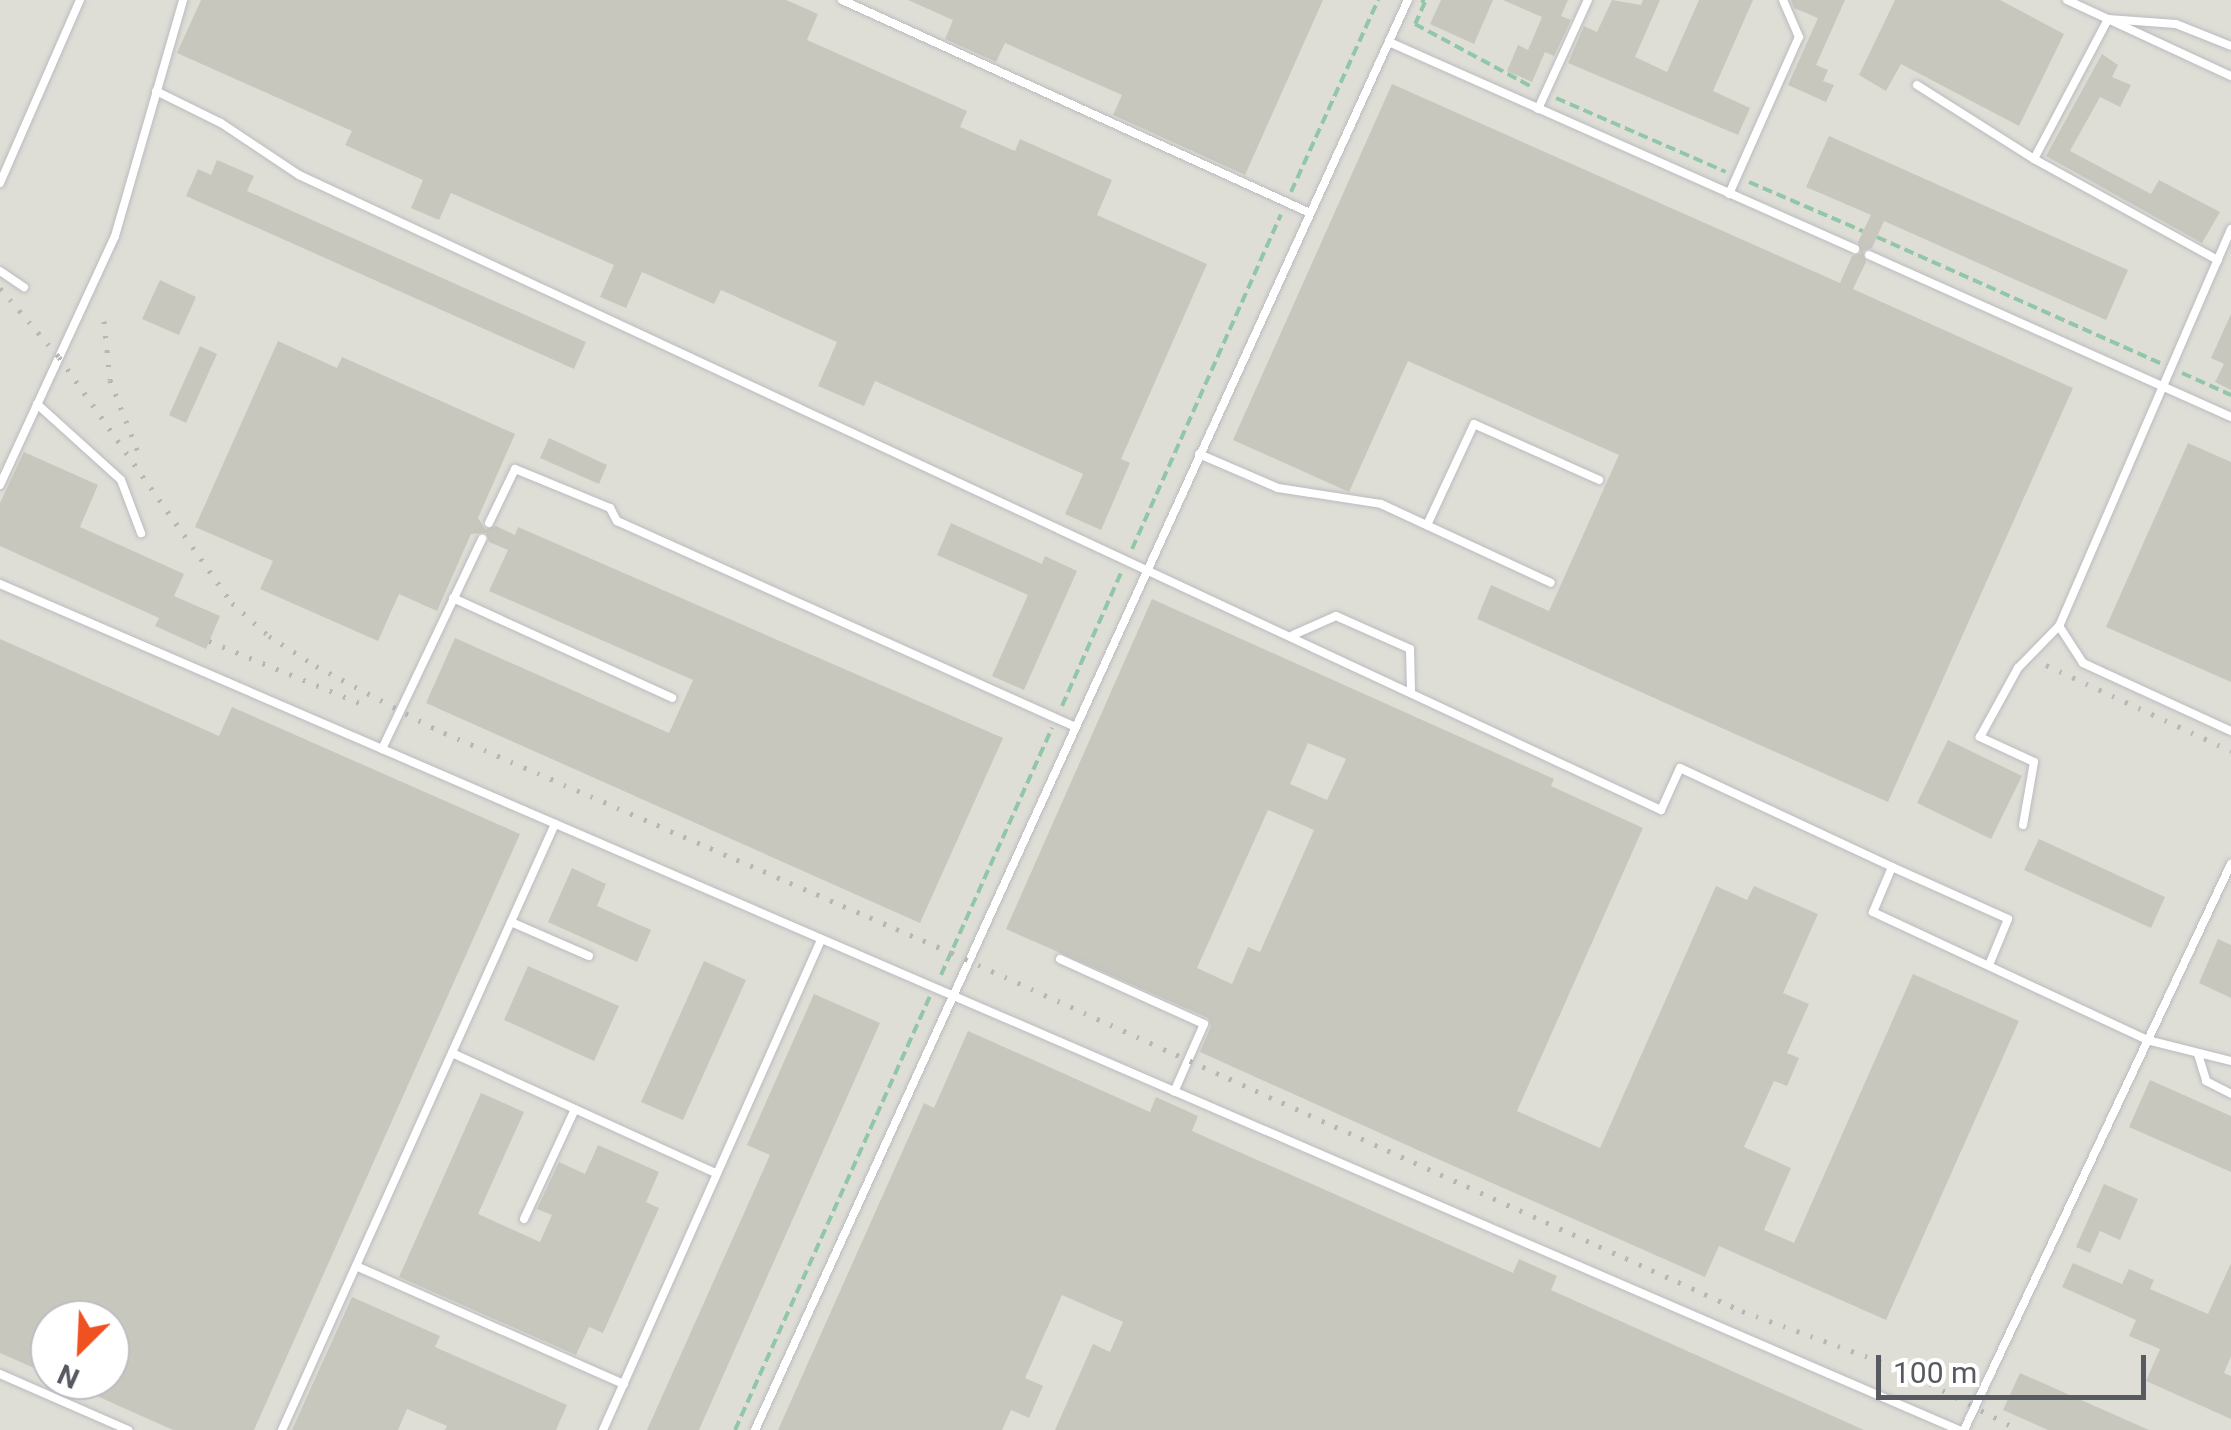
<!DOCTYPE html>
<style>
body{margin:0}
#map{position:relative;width:2231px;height:1430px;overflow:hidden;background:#ecebde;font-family:Roboto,sans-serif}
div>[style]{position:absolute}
.industrial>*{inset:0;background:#dfded6}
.building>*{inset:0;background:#c8c7be}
.path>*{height:4px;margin-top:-2px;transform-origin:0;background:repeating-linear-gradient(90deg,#92c6a9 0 10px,transparent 0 15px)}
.roads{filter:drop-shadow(0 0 2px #babbc1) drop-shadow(0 0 2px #babbc1)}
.service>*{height:8px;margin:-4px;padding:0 4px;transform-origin:4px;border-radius:4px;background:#fff}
.rail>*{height:5px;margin-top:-2.5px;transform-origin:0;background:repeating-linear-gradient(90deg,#b5b6b6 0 2.5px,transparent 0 14.5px)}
span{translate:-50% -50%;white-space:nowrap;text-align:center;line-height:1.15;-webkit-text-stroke:8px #fff;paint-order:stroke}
.north{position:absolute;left:30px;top:1300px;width:100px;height:100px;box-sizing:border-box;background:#fff;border:2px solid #bcbdc0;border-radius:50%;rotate:204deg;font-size:28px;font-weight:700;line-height:40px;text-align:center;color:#585a61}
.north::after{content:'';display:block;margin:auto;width:35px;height:45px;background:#ef5121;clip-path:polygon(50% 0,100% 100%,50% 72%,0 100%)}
.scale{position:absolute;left:1876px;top:1355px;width:270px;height:45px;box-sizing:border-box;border:5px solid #585a61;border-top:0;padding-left:12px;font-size:30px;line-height:35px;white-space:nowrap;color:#585a61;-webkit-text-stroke:8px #fff;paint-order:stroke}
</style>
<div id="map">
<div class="industrial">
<div style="clip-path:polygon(evenodd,0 0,2231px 0,2231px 1430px,0 1430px,0 0,50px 1320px,110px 1320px,110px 1380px,50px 1380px,50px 1320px)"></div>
</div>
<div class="building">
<div style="clip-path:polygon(201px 0,786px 0,818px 14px,807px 40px,967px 111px,960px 127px,1015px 151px,1020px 139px,1112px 180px,1097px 215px,1207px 264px,1121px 459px,1130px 463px,1101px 530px,1065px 514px,1083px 474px,875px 381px,864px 406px,818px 386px,837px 342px,721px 290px,714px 304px,642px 272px,626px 308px,600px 297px,614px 265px,451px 193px,439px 220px,411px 208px,423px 180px,345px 145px,352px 131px,177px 53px)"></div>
<div style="clip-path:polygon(908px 0,1323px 0,1245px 175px,1113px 115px,1122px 95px,1005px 43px,996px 62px,945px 39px,953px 20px)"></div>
<div style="clip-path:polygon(1441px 0,1493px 0,1474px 44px,1430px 24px)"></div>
<div style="clip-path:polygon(1503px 0,1568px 0,1561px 16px,1571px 20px,1554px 56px,1545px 52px,1532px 82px,1507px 71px,1518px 45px,1528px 50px,1542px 17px)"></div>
<div style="clip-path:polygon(1612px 0,1641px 5px,1643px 0,1660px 0,1635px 57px,1667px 72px,1699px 0,1753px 0,1713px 91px,1750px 108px,1738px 135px,1568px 63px,1584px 26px,1597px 32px)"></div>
<div style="clip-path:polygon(1791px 0,1845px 0,1816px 65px,1828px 70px,1823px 81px,1834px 85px,1826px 102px,1788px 85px,1818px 18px,1794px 8px)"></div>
<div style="clip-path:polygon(1895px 0,2000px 0,2064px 34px,2019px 126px,1901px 64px,1886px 91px,1859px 75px)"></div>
<div style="clip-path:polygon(2102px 54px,2118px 65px,2112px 77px,2131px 85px,2120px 107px,2100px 97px,2070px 151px,2151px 194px,2159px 180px,2220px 212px,2202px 243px,2046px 156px)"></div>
<div style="clip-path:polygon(1392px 84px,1840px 283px,1852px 256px,1861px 253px,1858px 242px,1871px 215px,1806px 187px,1829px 136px,2128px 270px,2106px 320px,1884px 221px,1872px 248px,1863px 251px,1866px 262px,1853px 289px,2073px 388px,1888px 802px,1477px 619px,1491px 585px,1549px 611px,1619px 455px,1408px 361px,1349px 492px,1233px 440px)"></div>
<div style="clip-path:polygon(217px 160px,254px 176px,247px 191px,586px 342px,574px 369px,186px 196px,198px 169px,211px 175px)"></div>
<div style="clip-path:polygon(160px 280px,196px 297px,179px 335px,142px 319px)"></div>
<div style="clip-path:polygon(2231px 314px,2231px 390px,2215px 382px,2224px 364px,2211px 358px)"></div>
<div style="clip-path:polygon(278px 341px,337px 368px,342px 357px,515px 434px,478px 518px,485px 529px,496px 526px,515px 535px,518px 527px,1003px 738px,920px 923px,426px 703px,455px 638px,669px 733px,693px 680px,489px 591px,508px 550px,489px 542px,486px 533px,471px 534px,437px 611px,399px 594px,378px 641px,260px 589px,273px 561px,195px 527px)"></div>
<div style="clip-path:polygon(200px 346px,217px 354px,186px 423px,169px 415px)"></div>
<div style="clip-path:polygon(549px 438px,607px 465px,599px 484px,540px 458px)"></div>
<div style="clip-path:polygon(2188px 443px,2231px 462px,2231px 682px,2106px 627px)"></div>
<div style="clip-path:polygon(24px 452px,98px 485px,80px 527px,184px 574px,174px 596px,220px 616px,206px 649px,155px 626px,159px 618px,0 546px,0 503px)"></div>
<div style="clip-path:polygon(951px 523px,1042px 564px,1045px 556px,1077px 571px,1024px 690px,992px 676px,1028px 595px,937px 555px)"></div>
<div style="clip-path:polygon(evenodd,1152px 599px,1554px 779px,1551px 786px,1643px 828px,1517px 1111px,1600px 1148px,1716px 886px,1747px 900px,1754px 886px,1818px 914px,1783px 993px,1809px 1004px,1787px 1053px,1799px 1058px,1787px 1086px,1774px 1081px,1744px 1147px,1791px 1168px,1764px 1230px,1794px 1243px,1913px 974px,2019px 1021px,1886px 1320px,1719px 1246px,1705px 1277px,1431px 1156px,1200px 1052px,1211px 1026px,1208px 1018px,1006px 929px,1152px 599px,1308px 743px,1346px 759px,1327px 800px,1290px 784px,1308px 743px,1152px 599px,1268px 810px,1314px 830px,1260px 952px,1248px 947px,1232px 984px,1197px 968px,1268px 810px)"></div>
<div style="clip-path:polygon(0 639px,219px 736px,232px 707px,520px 834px,254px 1430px,173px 1430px,61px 1380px,110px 1380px,110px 1320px,50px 1320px,50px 1375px,0 1353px)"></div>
<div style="clip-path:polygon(1948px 740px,2022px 776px,1991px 839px,1917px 803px)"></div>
<div style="clip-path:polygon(2039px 839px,2165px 897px,2151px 928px,2024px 870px)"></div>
<div style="clip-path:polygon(572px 868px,606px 884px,597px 906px,651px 930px,637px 962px,548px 922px)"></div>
<div style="clip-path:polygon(2218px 939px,2231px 945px,2231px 998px,2199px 983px)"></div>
<div style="clip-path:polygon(704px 961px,746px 980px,683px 1120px,641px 1102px)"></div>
<div style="clip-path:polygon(528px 966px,619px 1006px,594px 1061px,504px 1020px)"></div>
<div style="clip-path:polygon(814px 994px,880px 1023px,699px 1430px,647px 1430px,770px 1155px,747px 1145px)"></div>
<div style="clip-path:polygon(968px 1031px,1150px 1112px,1156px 1097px,1198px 1116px,1192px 1131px,1513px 1273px,1519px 1259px,1557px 1276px,1551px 1290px,1864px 1430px,1055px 1430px,1093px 1344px,1110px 1352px,1123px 1322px,1062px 1295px,1025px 1378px,1043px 1386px,1029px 1418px,1011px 1410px,1002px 1430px,778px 1430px,924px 1103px,934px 1108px)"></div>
<div style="clip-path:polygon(2150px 1080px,2231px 1116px,2231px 1172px,2129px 1127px)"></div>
<div style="clip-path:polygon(481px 1093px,524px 1112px,478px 1214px,540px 1242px,552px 1215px,537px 1209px,559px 1162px,585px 1174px,598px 1145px,659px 1172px,646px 1202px,659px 1208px,603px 1333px,589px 1327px,576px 1355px,399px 1277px)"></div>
<div style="clip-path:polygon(2104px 1184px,2138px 1199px,2120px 1240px,2100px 1231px,2090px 1253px,2076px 1247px)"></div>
<div style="clip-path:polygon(2073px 1263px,2122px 1284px,2129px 1269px,2154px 1280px,2150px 1289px,2208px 1314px,2231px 1263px,2231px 1356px,2224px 1373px,2231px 1376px,2231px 1419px,2146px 1381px,2160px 1349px,2129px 1336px,2136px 1320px,2062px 1287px)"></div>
<div style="clip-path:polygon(352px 1297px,440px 1336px,435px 1347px,567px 1405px,556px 1430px,445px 1430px,447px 1426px,407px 1409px,398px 1430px,292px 1430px)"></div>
<div style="clip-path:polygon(2020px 1373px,2149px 1430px,2048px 1430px,2003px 1410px)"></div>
</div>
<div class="path">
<div style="left:1421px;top:0;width:4px;rotate:27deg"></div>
<div style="left:1425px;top:2px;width:24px;rotate:114deg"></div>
<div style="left:1415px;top:24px;width:135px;rotate:28.3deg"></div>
<div style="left:1556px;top:98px;width:185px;rotate:23.5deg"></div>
<div style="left:1749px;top:182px;width:124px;rotate:23.3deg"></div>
<div style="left:1291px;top:192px;width:211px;rotate:-65.6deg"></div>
<div style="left:1877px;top:237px;width:310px;rotate:24deg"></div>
<div style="left:2182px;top:373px;width:54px;rotate:24.2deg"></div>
<div style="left:1132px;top:549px;width:366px;rotate:-66deg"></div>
<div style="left:1062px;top:706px;width:145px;rotate:-66.1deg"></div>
<div style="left:941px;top:975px;width:271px;rotate:-65.8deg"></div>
<div style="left:735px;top:1430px;width:475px;rotate:-65.8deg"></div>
</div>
<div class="roads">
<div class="service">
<div style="left:842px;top:0;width:514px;rotate:24.47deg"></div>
<div style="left:2067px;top:0;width:181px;rotate:24.9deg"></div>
<div style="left:1389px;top:42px;width:510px;rotate:23.95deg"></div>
<div style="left:1917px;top:85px;width:138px;rotate:32.3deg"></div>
<div style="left:2034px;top:159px;width:210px;rotate:28.8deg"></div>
<div style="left:156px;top:91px;width:72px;rotate:26.2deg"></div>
<div style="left:221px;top:123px;width:94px;rotate:33.7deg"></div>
<div style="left:299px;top:175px;width:1503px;rotate:25deg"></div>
<div style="left:1661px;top:810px;width:46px;rotate:-65.7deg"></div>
<div style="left:1680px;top:768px;width:234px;rotate:25deg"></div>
<div style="left:1892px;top:867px;width:49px;rotate:112.9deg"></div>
<div style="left:1873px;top:912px;width:302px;rotate:25deg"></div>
<div style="left:2147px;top:1040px;width:87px;rotate:14deg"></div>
<div style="left:1538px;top:109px;width:120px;rotate:-65.4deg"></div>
<div style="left:2034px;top:159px;width:158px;rotate:-62.1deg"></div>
<div style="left:2108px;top:19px;width:68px;rotate:4.2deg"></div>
<div style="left:2176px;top:24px;width:59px;rotate:21.8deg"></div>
<div style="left:0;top:183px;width:200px;rotate:-66.4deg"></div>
<div style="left:1729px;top:194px;width:172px;rotate:-66deg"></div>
<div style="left:1799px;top:37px;width:40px;rotate:-113.4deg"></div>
<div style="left:2231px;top:229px;width:433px;rotate:113.4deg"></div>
<div style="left:2059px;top:626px;width:44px;rotate:57deg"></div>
<div style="left:2083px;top:663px;width:163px;rotate:24.7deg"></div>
<div style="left:1869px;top:255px;width:397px;rotate:24.1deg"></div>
<div style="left:0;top:271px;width:29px;rotate:34deg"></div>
<div style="left:37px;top:404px;width:113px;rotate:42.1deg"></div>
<div style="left:121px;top:480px;width:57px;rotate:69.3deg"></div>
<div style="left:1199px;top:454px;width:86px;rotate:23.3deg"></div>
<div style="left:1278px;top:488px;width:104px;rotate:8.8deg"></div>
<div style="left:1381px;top:504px;width:187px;rotate:24.9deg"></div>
<div style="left:0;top:485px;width:274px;rotate:-65.2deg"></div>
<div style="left:115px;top:236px;width:246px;rotate:-73.9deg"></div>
<div style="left:489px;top:523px;width:60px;rotate:-64.3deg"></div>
<div style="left:515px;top:469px;width:103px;rotate:22.3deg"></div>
<div style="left:610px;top:508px;width:15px;rotate:62deg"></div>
<div style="left:617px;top:521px;width:500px;rotate:24.2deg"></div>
<div style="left:1427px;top:525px;width:111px;rotate:-65deg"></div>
<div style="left:1474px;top:424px;width:137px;rotate:24.1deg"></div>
<div style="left:0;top:584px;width:2134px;rotate:23.36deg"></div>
<div style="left:453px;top:598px;width:241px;rotate:24.5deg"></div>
<div style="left:1293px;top:635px;width:47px;rotate:-23.8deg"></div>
<div style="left:1336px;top:616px;width:81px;rotate:24deg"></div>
<div style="left:1410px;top:649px;width:42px;rotate:88.6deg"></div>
<div style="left:382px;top:749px;width:233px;rotate:-64.5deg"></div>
<div style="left:2023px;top:825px;width:64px;rotate:-80.1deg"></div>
<div style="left:2034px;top:762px;width:60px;rotate:-155.2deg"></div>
<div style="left:1980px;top:737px;width:79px;rotate:-61.2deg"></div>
<div style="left:2018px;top:668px;width:59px;rotate:-45.7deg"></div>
<div style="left:1892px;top:867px;width:127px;rotate:24.1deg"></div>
<div style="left:2008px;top:919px;width:50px;rotate:112.4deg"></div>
<div style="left:511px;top:922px;width:85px;rotate:23.6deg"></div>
<div style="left:1060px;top:959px;width:158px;rotate:24.3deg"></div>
<div style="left:1204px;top:1024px;width:74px;rotate:113.8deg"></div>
<div style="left:452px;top:1053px;width:291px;rotate:24.5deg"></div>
<div style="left:2198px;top:1054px;width:28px;rotate:73deg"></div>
<div style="left:2206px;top:1081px;width:28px;rotate:27deg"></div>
<div style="left:524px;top:1219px;width:121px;rotate:-65.1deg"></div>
<div style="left:356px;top:1266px;width:293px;rotate:23.8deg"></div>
<div style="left:0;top:1374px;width:140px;rotate:23.6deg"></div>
<div style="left:282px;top:1430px;width:665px;rotate:-65.75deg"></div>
<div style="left:603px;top:1430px;width:536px;rotate:-66.02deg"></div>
<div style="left:755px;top:1430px;width:1572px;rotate:-65.46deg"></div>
<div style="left:1964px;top:1430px;width:626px;rotate:-64.75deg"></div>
</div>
</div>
<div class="rail">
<div style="left:0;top:288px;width:91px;rotate:49.5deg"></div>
<div style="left:59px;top:357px;width:301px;rotate:54.9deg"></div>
<div style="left:232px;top:603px;width:50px;rotate:41.7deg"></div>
<div style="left:269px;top:636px;width:56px;rotate:32.6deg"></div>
<div style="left:316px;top:666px;width:130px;rotate:27.9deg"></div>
<div style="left:431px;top:727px;width:568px;rotate:23.45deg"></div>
<div style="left:952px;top:953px;width:867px;rotate:24.38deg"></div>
<div style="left:1742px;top:1311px;width:172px;rotate:20deg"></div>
<div style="left:1904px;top:1370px;width:130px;rotate:27.6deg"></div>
<div style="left:104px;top:321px;width:59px;rotate:84.2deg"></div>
<div style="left:110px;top:380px;width:83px;rotate:68.7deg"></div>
<div style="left:209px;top:641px;width:173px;rotate:22.4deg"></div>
<div style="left:2046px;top:665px;width:204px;rotate:24.9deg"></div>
</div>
<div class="north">N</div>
<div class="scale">100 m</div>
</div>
